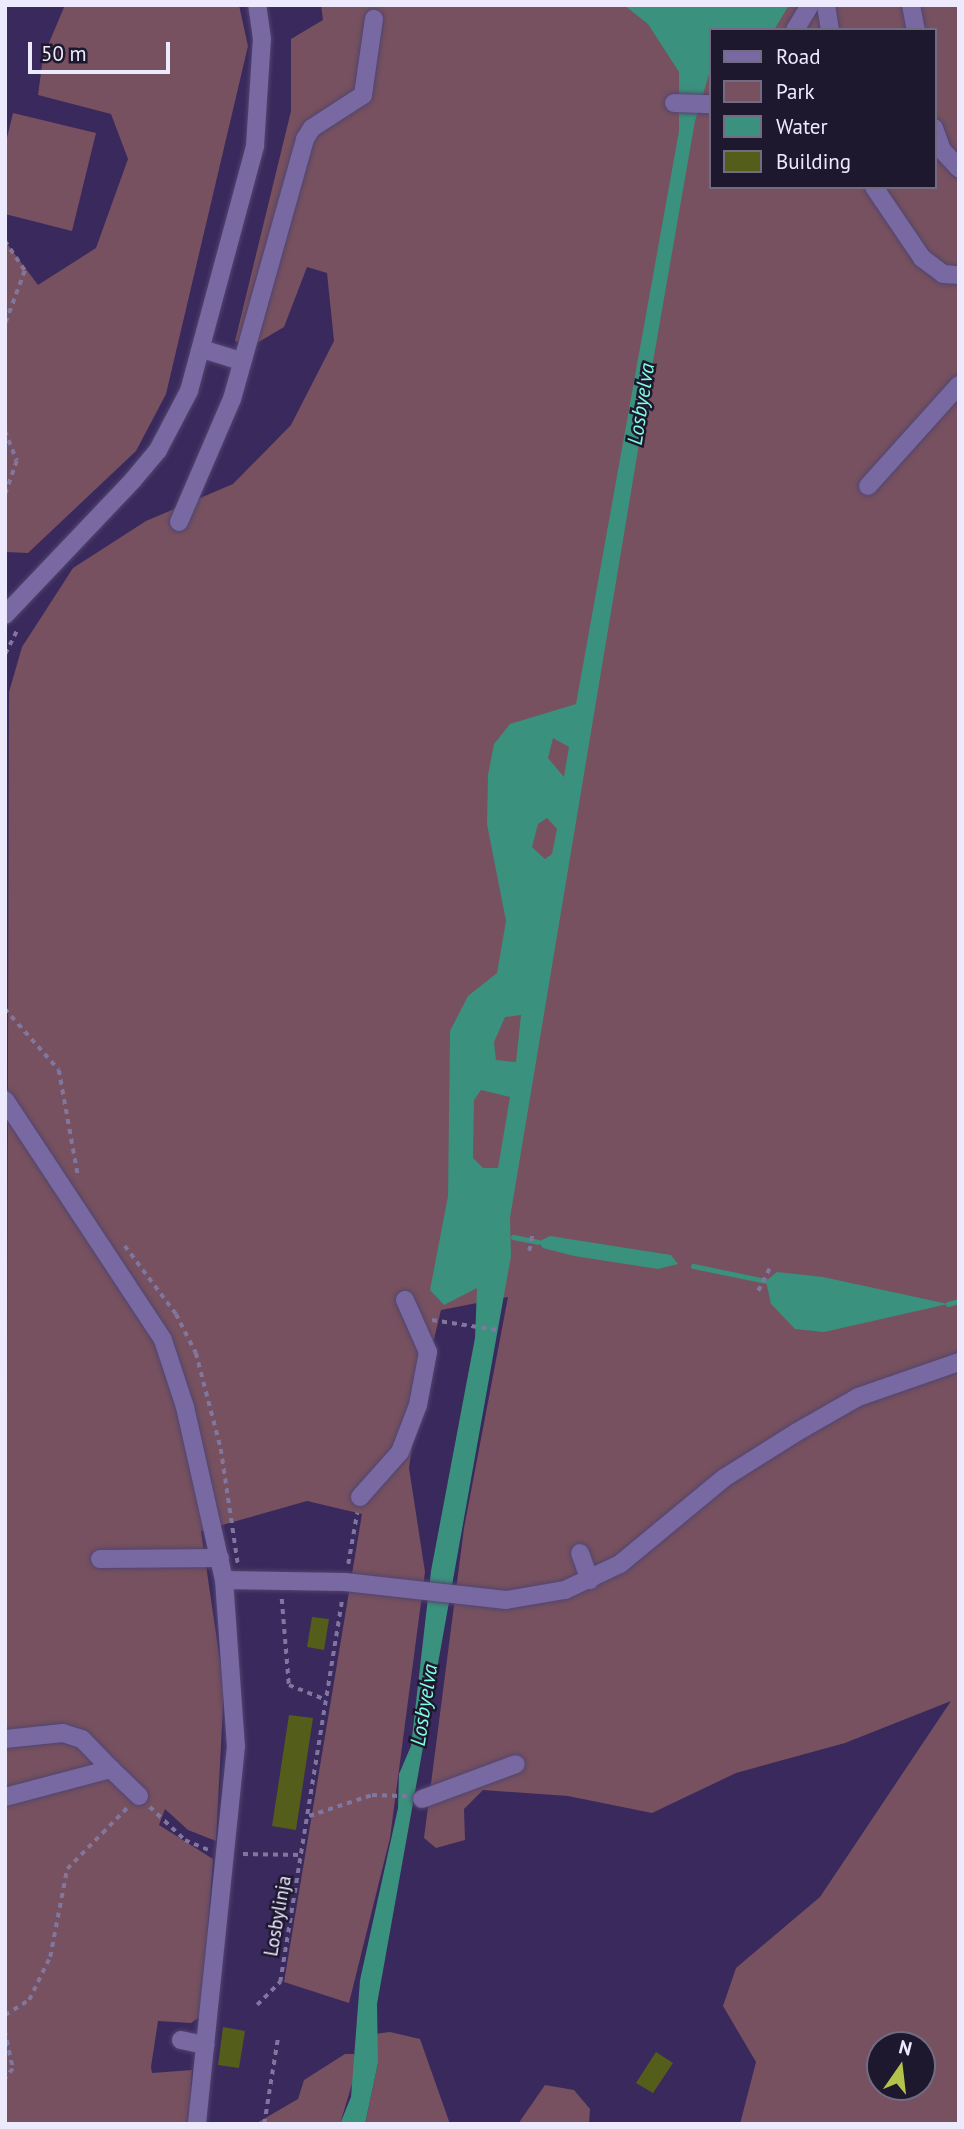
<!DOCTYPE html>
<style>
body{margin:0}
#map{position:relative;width:964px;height:2129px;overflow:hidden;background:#39295d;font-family:"PT Sans",sans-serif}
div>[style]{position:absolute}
.green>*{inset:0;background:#77515f}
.water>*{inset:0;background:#3a917d}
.stream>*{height:5px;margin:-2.5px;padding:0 2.5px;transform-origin:2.5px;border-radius:2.5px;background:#3a917d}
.building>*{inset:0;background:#555d1a}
.path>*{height:3.5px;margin-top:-1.75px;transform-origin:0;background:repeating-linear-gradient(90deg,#81769d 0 5px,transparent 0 10px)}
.roads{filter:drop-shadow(0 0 2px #52446e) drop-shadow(0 0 2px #52446e)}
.minor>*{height:18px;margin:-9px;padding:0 9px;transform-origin:9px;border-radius:9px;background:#7869a2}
span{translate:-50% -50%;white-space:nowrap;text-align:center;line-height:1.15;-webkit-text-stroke:5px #1e182f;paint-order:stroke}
.street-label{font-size:19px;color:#eeeafe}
.water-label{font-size:21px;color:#82fddf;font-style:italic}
.frame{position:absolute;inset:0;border:7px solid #eeeafe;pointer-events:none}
.legend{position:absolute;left:709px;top:28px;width:228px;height:161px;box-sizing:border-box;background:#1e182f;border:2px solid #716c82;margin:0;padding:9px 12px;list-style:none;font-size:21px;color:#eeeafe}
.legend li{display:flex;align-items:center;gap:14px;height:35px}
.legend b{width:35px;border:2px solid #716c82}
.north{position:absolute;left:866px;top:2031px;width:70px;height:70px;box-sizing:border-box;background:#1e182f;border:2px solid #716c82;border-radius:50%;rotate:14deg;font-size:19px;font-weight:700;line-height:28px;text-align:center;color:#eeeafe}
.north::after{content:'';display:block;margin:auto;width:24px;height:32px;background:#b4c24a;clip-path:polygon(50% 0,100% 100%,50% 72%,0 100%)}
.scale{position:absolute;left:28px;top:42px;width:142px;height:32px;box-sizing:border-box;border:4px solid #eeeafe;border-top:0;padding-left:9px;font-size:21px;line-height:24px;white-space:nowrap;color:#eeeafe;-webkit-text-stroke:5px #1e182f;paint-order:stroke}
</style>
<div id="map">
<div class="green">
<div style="clip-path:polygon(65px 5px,239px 5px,248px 46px,166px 394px,136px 451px,28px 553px,5px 552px,5px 241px,38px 285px,96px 248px,128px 159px,111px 114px,38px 95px,43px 57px)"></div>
<div style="clip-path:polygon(evenodd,321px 5px,959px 5px,959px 2124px,740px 2124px,756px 2062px,723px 2006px,736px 1968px,820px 1897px,951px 1701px,845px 1743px,736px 1773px,652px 1813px,568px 1796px,483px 1790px,464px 1809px,465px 1840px,436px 1848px,424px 1838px,464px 1528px,508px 1297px,441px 1310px,418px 1405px,409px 1468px,425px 1572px,390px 1838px,349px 2003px,284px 1982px,362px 1514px,307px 1501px,201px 1531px,224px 1688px,216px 1841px,188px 1830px,165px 1809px,159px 1825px,213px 1859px,201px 2016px,191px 2023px,158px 2021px,151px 2067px,152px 2073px,192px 2070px,189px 2124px,5px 2124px,9px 692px,22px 647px,73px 568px,146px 521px,233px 484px,291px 425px,334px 341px,327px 273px,307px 267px,284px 327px,252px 346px,235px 341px,291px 111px,291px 39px,323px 20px,321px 5px,710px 30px,934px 30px,934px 187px,710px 187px,710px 30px,321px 5px,880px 2045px,922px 2045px,922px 2087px,880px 2087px,880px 2045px)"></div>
<div style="clip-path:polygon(13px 113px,96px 133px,72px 231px,5px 214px,5px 146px)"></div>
<div style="clip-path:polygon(390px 2032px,420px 2039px,450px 2124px,365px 2124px,378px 2063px,374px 2034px)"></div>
<div style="clip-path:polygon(345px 2054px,354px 2054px,355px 2074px,340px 2124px,255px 2124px,298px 2099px,304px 2080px)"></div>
<div style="clip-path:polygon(545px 2085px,574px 2090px,590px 2109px,589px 2124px,518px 2124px)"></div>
</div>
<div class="water">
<div style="clip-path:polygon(evenodd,624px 5px,789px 5px,774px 30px,710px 30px,710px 71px,695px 121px,647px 396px,510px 1218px,511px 1256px,377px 2004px,378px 2063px,365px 2124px,340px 2124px,351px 2097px,360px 1980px,398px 1808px,399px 1774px,411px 1746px,431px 1571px,475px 1338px,477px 1288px,444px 1305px,430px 1290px,448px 1196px,450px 1031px,468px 996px,497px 973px,506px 921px,487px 824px,488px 775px,494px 744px,510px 724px,576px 704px,679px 131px,679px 72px,648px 24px,624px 5px,553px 738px,569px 747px,564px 777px,548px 758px,553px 738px,624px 5px,547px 818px,557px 829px,552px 854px,545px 859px,532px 847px,538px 824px,547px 818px,624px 5px,521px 1015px,516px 1062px,496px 1060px,494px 1042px,505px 1017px,521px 1015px,624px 5px,481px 1090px,510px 1097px,498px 1168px,483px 1168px,473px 1158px,474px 1100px,481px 1090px)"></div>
<div style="clip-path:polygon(550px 1236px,671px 1255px,678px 1264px,658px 1269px,574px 1256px,543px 1248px,538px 1242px)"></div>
<div style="clip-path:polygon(777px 1272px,823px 1277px,948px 1304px,824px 1332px,795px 1329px,771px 1304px,766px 1281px)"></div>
</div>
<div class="stream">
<div style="left:513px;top:1237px;width:25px;rotate:11deg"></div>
<div style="left:693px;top:1266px;width:75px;rotate:11.6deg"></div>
<div style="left:948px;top:1304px;width:11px;rotate:-15deg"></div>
</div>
<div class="building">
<div style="clip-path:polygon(312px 1617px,329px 1619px,324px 1650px,307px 1647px)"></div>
<div style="clip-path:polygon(289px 1715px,313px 1718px,296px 1830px,272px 1826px)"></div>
<div style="clip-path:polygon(223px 2027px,245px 2031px,239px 2068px,218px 2065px)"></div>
<div style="clip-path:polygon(656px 2052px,673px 2063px,653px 2093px,636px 2083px)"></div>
</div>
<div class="path">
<div style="left:5px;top:241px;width:36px;rotate:56deg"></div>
<div style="left:25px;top:271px;width:58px;rotate:110.3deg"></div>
<div style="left:5px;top:431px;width:32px;rotate:68deg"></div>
<div style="left:17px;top:461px;width:37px;rotate:109deg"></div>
<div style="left:5px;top:654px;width:28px;rotate:-63deg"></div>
<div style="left:5px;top:1009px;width:81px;rotate:48.5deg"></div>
<div style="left:59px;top:1070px;width:108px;rotate:79.8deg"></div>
<div style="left:125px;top:1246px;width:85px;rotate:53.1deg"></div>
<div style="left:176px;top:1314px;width:44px;rotate:62.9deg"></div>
<div style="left:196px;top:1353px;width:99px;rotate:75.4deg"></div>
<div style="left:221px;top:1449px;width:116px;rotate:81.6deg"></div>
<div style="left:529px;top:1251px;width:20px;rotate:-79deg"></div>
<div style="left:758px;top:1291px;width:28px;rotate:-63deg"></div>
<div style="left:432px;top:1320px;width:66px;rotate:8.7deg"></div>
<div style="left:348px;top:1564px;width:52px;rotate:-80deg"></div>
<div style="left:282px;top:1599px;width:86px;rotate:85.3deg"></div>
<div style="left:289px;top:1685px;width:38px;rotate:22deg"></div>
<div style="left:150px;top:1807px;width:48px;rotate:43.3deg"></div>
<div style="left:185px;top:1840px;width:25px;rotate:23deg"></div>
<div style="left:309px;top:1816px;width:66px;rotate:-18.4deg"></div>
<div style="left:372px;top:1795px;width:35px;rotate:2deg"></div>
<div style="left:243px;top:1854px;width:60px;rotate:1deg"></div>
<div style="left:257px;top:2005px;width:33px;rotate:-45deg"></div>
<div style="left:280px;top:1982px;width:388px;rotate:-80.8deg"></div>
<div style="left:5px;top:2015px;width:28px;rotate:-32deg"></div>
<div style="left:29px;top:2000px;width:48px;rotate:-64deg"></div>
<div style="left:50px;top:1957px;width:90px;rotate:-79.1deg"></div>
<div style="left:67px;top:1869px;width:86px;rotate:-45.5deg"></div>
<div style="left:5px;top:2031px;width:39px;rotate:78deg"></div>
<div style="left:13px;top:2069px;width:13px;rotate:129deg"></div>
<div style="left:264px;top:2124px;width:88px;rotate:-80.9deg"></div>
</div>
<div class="roads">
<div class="minor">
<div style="left:826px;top:5px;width:25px;rotate:81deg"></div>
<div style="left:911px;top:5px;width:25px;rotate:79deg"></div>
<div style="left:795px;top:30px;width:29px;rotate:-59deg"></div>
<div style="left:674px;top:103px;width:36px;rotate:2deg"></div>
<div style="left:934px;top:128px;width:23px;rotate:70deg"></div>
<div style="left:942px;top:150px;width:25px;rotate:47deg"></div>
<div style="left:874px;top:187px;width:86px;rotate:55.9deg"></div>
<div style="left:922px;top:258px;width:26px;rotate:37deg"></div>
<div style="left:943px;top:274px;width:16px;rotate:4deg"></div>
<div style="left:202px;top:349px;width:41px;rotate:17.1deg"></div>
<div style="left:868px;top:486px;width:136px;rotate:-48deg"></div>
<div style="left:179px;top:522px;width:134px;rotate:-66.7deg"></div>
<div style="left:232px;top:399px;width:270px;rotate:-74.3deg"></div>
<div style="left:305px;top:139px;width:13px;rotate:-58deg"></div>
<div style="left:312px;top:128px;width:61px;rotate:-32.9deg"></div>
<div style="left:363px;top:95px;width:77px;rotate:-81.8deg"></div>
<div style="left:5px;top:615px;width:186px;rotate:-46.5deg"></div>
<div style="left:133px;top:480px;width:39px;rotate:-50deg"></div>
<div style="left:158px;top:450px;width:67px;rotate:-62.3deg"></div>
<div style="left:189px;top:391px;width:254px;rotate:-74.9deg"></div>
<div style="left:255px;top:146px;width:107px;rotate:-86.3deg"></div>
<div style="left:262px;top:39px;width:34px;rotate:-98deg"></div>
<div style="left:5px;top:1100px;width:287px;rotate:56.6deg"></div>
<div style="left:163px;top:1340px;width:71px;rotate:71.8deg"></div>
<div style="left:185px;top:1407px;width:177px;rotate:77.3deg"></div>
<div style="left:224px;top:1580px;width:166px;rotate:85.9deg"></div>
<div style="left:236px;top:1746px;width:380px;rotate:95.9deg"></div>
<div style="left:360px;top:1497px;width:60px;rotate:-48.4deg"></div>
<div style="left:400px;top:1452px;width:50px;rotate:-69deg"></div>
<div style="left:418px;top:1405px;width:54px;rotate:-79.3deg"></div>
<div style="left:428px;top:1352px;width:57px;rotate:-113.9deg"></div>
<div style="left:580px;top:1553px;width:29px;rotate:70deg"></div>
<div style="left:100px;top:1559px;width:120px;rotate:-0.5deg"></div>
<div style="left:224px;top:1580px;width:121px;rotate:0.9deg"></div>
<div style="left:345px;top:1582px;width:162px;rotate:6.4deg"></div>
<div style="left:506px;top:1600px;width:60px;rotate:-9.6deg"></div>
<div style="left:565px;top:1590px;width:61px;rotate:-25.3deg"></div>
<div style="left:620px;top:1564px;width:135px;rotate:-39.6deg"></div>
<div style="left:724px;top:1478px;width:86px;rotate:-32.2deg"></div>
<div style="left:797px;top:1432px;width:70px;rotate:-29.8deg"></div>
<div style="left:858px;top:1397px;width:107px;rotate:-19.1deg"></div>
<div style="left:5px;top:1739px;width:58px;rotate:-5.9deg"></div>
<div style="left:63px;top:1733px;width:20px;rotate:18deg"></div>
<div style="left:82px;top:1739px;width:42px;rotate:46deg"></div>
<div style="left:5px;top:1797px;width:110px;rotate:-14.8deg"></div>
<div style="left:111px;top:1769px;width:39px;rotate:44deg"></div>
<div style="left:422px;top:1799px;width:100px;rotate:-20.4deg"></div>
<div style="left:181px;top:2040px;width:25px;rotate:12deg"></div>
</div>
</div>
<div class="street-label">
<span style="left:278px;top:1916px;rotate:-80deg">Losbylinja</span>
</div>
<div class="water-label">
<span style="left:641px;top:404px;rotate:-81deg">Losbyelva</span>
<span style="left:424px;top:1705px;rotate:-81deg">Losbyelva</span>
</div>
<div class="frame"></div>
<ul class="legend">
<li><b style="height:9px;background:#7869a2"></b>Road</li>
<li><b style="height:19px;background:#77515f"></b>Park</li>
<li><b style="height:19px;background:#3a917d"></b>Water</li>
<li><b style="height:19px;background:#555d1a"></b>Building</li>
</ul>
<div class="north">N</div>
<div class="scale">50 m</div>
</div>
